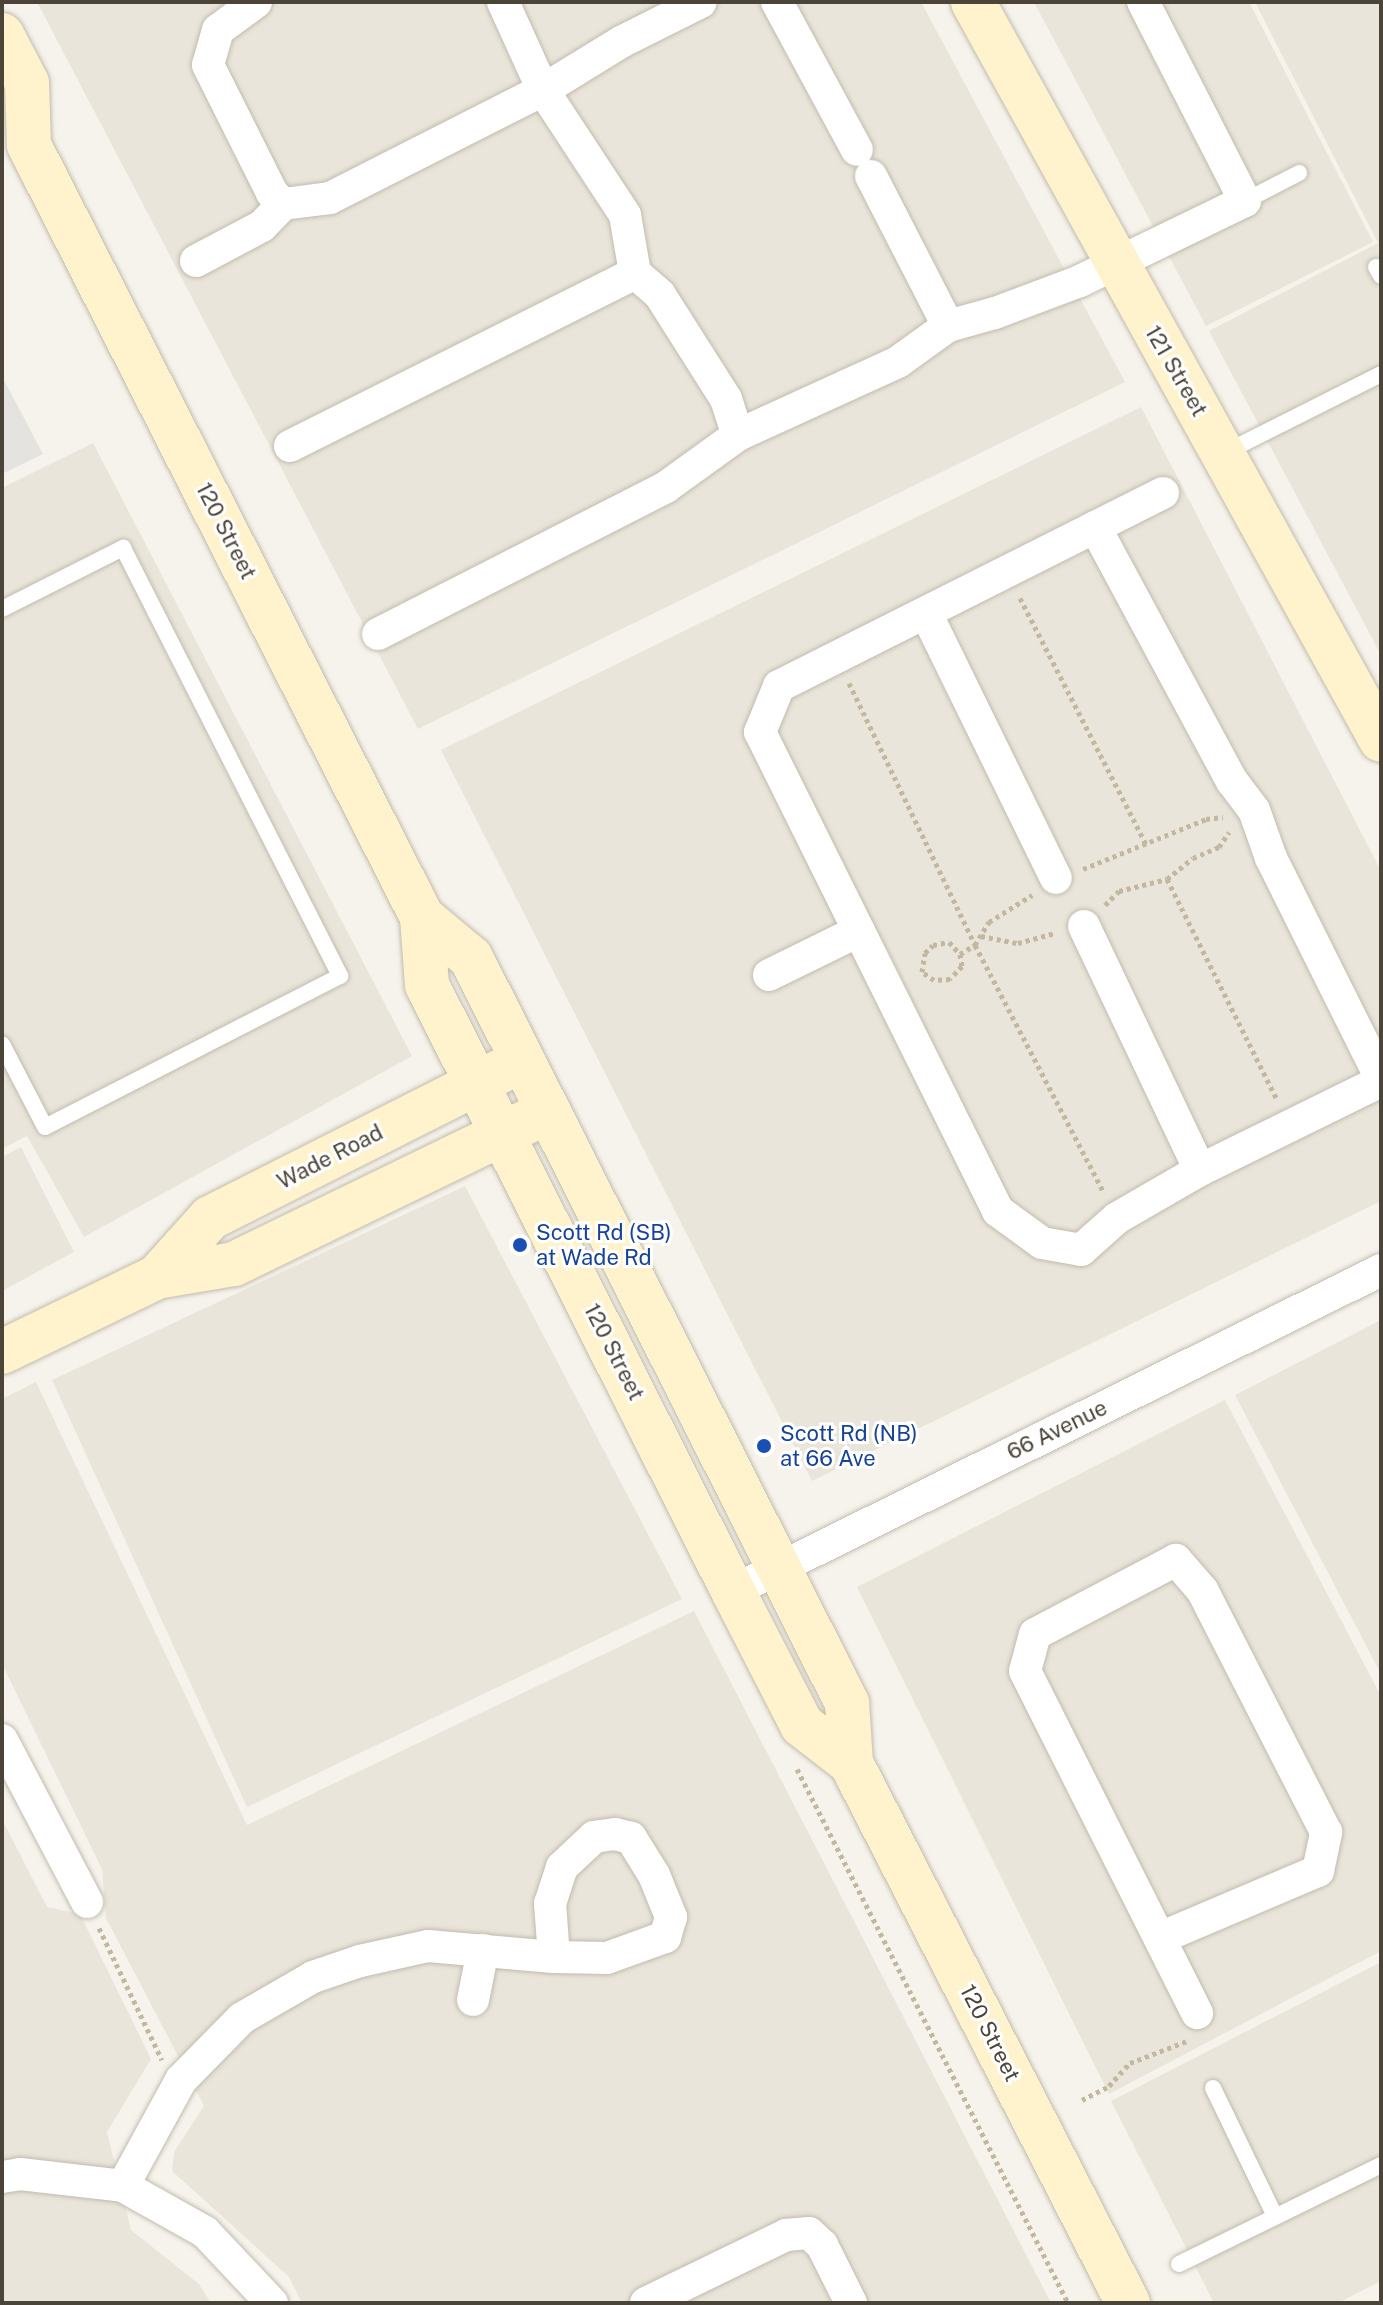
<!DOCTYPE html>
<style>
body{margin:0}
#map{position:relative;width:1383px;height:2305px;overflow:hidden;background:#f6f3ec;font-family:"Public Sans",sans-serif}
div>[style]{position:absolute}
.residential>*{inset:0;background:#eae5da}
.parking>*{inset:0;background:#e5e3e0}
.path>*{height:5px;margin-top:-2.5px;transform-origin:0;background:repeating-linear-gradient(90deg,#c4b79f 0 4px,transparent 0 8px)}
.roads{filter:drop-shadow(0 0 2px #c2bbae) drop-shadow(0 0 2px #c2bbae)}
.lane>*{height:16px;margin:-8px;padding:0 8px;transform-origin:8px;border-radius:8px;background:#fff}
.street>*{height:32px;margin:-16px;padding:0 16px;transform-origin:16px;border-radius:16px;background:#fff}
.secondary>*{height:44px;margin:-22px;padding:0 22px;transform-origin:22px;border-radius:22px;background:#fff3cd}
.dots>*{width:22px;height:22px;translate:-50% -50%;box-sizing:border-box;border:4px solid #fff;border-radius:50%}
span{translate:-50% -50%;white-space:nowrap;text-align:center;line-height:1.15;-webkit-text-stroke:6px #fff;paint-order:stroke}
.street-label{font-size:22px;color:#4b4439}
.transit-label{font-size:22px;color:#164399}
.left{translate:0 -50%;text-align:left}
.frame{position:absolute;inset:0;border:4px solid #4b4439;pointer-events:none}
</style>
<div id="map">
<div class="residential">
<div style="clip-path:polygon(37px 2px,921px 2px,1125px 382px,418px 729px)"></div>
<div style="clip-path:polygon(1034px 2px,1249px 2px,1373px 242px,1206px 326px)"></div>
<div style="clip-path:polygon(1255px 2px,1381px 2px,1381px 655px,1209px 331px,1378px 243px)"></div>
<div style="clip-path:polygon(1141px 407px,1381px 871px,1381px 1201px,812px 1481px,441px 750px)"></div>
<div style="clip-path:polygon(93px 443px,412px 1056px,84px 1237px,27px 1136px,2px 1149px,2px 488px)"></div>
<div style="clip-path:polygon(21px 1147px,74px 1252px,2px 1291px,2px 1157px)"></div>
<div style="clip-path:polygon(465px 1186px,682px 1599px,247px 1807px,52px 1380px)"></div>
<div style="clip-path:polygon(1381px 1320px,1381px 1674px,1235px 1395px)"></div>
<div style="clip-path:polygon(36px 1382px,247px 1825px,694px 1611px,1051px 2303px,302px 2303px,289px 2277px,172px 2171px,174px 2152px,204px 2106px,106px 1918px,102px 1869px,2px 1664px,2px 1399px)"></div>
<div style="clip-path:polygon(1225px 1400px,1381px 1696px,1381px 1951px,1109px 2094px,857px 1587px)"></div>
<div style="clip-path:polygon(2px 1819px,47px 1907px,80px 1914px,151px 2059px,107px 2132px,131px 2230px,199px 2284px,211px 2303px,2px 2303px)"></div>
<div style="clip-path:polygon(1381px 1962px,1381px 2281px,1338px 2303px,1214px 2303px,1111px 2101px)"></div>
</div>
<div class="parking">
<div style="clip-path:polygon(4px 380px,43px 454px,2px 474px,2px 381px)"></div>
</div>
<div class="path">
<div style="left:1020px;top:598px;width:279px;rotate:62.9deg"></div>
<div style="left:849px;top:683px;width:291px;rotate:64.3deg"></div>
<div style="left:975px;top:945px;width:280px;rotate:62.5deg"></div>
<div style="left:1083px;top:869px;width:133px;rotate:-22.1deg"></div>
<div style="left:1206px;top:819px;width:17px;rotate:-7deg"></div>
<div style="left:1167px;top:879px;width:247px;rotate:63.5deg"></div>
<div style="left:1105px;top:905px;width:20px;rotate:-45deg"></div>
<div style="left:1119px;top:891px;width:49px;rotate:-14deg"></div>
<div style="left:1167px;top:879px;width:33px;rotate:-39deg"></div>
<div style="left:1193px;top:858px;width:28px;rotate:-23deg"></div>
<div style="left:1219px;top:847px;width:18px;rotate:-56deg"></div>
<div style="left:981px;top:936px;width:38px;rotate:11deg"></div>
<div style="left:1018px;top:943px;width:39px;rotate:-15deg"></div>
<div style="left:949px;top:942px;width:16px;rotate:47deg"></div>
<div style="left:960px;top:954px;width:12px;rotate:81deg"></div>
<div style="left:962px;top:966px;width:18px;rotate:133deg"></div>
<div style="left:950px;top:979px;width:16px;rotate:176deg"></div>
<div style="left:934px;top:980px;width:14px;rotate:-146deg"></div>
<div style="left:922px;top:972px;width:19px;rotate:-81deg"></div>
<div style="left:925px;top:953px;width:11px;rotate:-45deg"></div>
<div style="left:933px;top:945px;width:16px;rotate:-11deg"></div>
<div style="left:960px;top:954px;width:17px;rotate:-31deg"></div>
<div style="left:975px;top:945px;width:27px;rotate:-59deg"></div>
<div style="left:989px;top:922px;width:51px;rotate:-32.1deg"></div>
<div style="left:797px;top:1769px;width:599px;rotate:63.09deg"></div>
<div style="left:99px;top:1928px;width:146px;rotate:64.5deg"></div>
<div style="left:1082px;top:2100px;width:30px;rotate:-27deg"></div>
<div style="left:1109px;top:2086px;width:31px;rotate:-48deg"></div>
<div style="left:1130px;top:2063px;width:61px;rotate:-21.1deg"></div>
</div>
<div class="roads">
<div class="lane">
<div style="left:1245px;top:201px;width:61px;rotate:-27.4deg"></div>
<div style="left:1376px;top:267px;width:10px;rotate:61deg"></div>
<div style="left:1224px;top:453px;width:176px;rotate:-26.7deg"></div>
<div style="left:2px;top:609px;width:136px;rotate:-26.8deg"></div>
<div style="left:123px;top:548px;width:480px;rotate:63.1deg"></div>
<div style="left:340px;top:976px;width:331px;rotate:152.9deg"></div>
<div style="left:45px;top:1127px;width:93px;rotate:-117.4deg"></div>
<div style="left:1213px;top:2088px;width:142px;rotate:64.2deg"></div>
<div style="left:1179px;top:2264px;width:225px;rotate:-26.1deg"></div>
</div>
<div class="street">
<div style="left:256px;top:2px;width:47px;rotate:143.6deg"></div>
<div style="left:218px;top:30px;width:36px;rotate:106deg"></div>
<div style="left:208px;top:65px;width:143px;rotate:63.4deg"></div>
<div style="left:272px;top:193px;width:16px;rotate:45deg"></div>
<div style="left:503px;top:2px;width:97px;rotate:65.6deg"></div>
<div style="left:543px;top:90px;width:149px;rotate:56.7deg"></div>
<div style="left:625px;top:215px;width:59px;rotate:80.2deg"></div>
<div style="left:635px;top:273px;width:33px;rotate:41deg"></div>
<div style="left:660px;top:295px;width:123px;rotate:57.6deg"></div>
<div style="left:726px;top:399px;width:38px;rotate:72deg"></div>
<div style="left:777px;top:2px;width:168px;rotate:61.6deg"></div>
<div style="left:871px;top:176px;width:169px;rotate:62.8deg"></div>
<div style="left:196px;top:261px;width:75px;rotate:-27.9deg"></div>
<div style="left:262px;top:226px;width:30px;rotate:-46deg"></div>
<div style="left:283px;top:204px;width:47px;rotate:-7.3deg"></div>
<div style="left:330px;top:198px;width:239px;rotate:-26.9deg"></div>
<div style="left:543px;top:90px;width:92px;rotate:-31.6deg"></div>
<div style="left:621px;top:42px;width:89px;rotate:-26.6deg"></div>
<div style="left:290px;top:446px;width:386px;rotate:-26.6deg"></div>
<div style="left:1163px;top:493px;width:430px;rotate:153.3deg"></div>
<div style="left:779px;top:686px;width:50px;rotate:112.4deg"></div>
<div style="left:760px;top:732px;width:535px;rotate:63.58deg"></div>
<div style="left:998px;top:1211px;width:54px;rotate:36deg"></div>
<div style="left:1042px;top:1243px;width:40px;rotate:10deg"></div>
<div style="left:1081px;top:1250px;width:48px;rotate:-41.6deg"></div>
<div style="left:1117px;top:1218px;width:96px;rotate:-30deg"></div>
<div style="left:1200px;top:1170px;width:202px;rotate:-26.2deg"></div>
<div style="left:1095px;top:527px;width:289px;rotate:61.7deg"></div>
<div style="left:1232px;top:781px;width:36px;rotate:53deg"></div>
<div style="left:1254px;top:810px;width:51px;rotate:70.5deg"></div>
<div style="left:1271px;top:858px;width:247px;rotate:63.5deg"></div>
<div style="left:926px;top:613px;width:295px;rotate:63.9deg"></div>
<div style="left:378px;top:634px;width:323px;rotate:-27deg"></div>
<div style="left:666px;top:487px;width:89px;rotate:-35.8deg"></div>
<div style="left:738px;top:435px;width:176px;rotate:-24.5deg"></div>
<div style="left:898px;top:362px;width:62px;rotate:-35.8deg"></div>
<div style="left:948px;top:326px;width:49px;rotate:-15.5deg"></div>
<div style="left:995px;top:313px;width:91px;rotate:-20.6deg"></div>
<div style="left:1080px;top:281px;width:183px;rotate:-25.9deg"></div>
<div style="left:1245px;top:201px;width:224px;rotate:-117.1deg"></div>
<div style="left:1084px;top:926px;width:270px;rotate:64.6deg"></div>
<div style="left:769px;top:975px;width:100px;rotate:-26.1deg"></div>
<div style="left:733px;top:1591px;width:723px;rotate:-26.35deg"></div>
<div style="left:2px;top:1740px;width:183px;rotate:62.3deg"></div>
<div style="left:1160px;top:1938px;width:172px;rotate:-23deg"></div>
<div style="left:1318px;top:1871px;width:40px;rotate:-78deg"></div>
<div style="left:1326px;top:1832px;width:272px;rotate:-117.1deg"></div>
<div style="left:1202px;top:1590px;width:40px;rotate:-131deg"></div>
<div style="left:1176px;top:1560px;width:159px;rotate:152.3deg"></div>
<div style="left:1035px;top:1634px;width:38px;rotate:105deg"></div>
<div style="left:1025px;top:1671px;width:383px;rotate:63.3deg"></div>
<div style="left:473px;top:2000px;width:51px;rotate:-78.7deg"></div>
<div style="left:2px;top:2177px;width:18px;rotate:-9deg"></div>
<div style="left:20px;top:2174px;width:104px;rotate:6.6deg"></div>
<div style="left:123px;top:2186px;width:94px;rotate:29.3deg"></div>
<div style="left:205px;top:2232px;width:98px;rotate:46.7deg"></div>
<div style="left:123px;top:2186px;width:121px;rotate:-61.3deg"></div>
<div style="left:181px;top:2080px;width:87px;rotate:-45.5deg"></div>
<div style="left:242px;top:2018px;width:82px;rotate:-30deg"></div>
<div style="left:313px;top:1977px;width:50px;rotate:-18.8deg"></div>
<div style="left:360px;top:1961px;width:70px;rotate:-12.4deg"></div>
<div style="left:428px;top:1946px;width:126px;rotate:5deg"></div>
<div style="left:554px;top:1957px;width:53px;rotate:1.1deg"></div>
<div style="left:607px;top:1958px;width:62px;rotate:-19.9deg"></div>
<div style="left:665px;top:1937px;width:21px;rotate:-73deg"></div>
<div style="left:671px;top:1917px;width:45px;rotate:-112deg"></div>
<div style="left:654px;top:1875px;width:44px;rotate:-121.9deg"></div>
<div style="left:631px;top:1838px;width:16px;rotate:-166deg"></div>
<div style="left:615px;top:1834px;width:21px;rotate:172deg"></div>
<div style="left:594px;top:1837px;width:44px;rotate:136.8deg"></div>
<div style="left:562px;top:1867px;width:38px;rotate:108deg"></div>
<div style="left:550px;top:1903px;width:54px;rotate:85.8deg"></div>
<div style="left:646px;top:2303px;width:156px;rotate:-25.9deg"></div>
<div style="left:786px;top:2235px;width:23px;rotate:-5deg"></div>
<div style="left:809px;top:2233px;width:18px;rotate:43deg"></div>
<div style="left:822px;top:2245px;width:65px;rotate:63.4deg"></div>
</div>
<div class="secondary">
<div style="left:973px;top:2px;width:843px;rotate:61.06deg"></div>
<div style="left:2px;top:35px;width:54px;rotate:62.5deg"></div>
<div style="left:27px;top:83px;width:62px;rotate:88.2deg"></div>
<div style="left:29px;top:145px;width:866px;rotate:63.02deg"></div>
<div style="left:422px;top:917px;width:64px;rotate:39.9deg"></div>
<div style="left:471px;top:958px;width:835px;rotate:63.22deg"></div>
<div style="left:847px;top:1703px;width:60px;rotate:86.2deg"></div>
<div style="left:851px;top:1763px;width:607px;rotate:62.84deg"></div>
<div style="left:422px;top:917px;width:68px;rotate:85.8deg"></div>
<div style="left:427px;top:985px;width:679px;rotate:63.21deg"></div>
<div style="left:733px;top:1591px;width:151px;rotate:62.8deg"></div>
<div style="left:802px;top:1725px;width:62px;rotate:37.8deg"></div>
<div style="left:157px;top:1277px;width:79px;rotate:-48.1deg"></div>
<div style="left:210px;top:1218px;width:326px;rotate:-26.8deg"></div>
<div style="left:2px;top:1352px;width:172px;rotate:-25.8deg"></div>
<div style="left:157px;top:1277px;width:78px;rotate:-9.6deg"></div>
<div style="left:234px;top:1264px;width:328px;rotate:-25.9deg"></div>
</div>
</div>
<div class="dots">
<div style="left:520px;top:1245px;background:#1a4fb4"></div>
<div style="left:764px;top:1446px;background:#1a4fb4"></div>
</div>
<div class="street-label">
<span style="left:1176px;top:371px;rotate:60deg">121 Street</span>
<span style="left:226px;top:531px;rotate:63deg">120 Street</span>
<span style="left:330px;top:1157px;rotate:-27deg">Wade Road</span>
<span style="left:614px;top:1352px;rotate:63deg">120 Street</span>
<span style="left:1057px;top:1430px;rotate:-26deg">66 Avenue</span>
<span style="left:990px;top:2033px;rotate:63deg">120 Street</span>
</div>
<div class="transit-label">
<span class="left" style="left:536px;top:1245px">Scott Rd (SB)<br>at Wade Rd</span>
<span class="left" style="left:780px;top:1446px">Scott Rd (NB)<br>at 66 Ave</span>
</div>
<div class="frame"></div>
</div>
